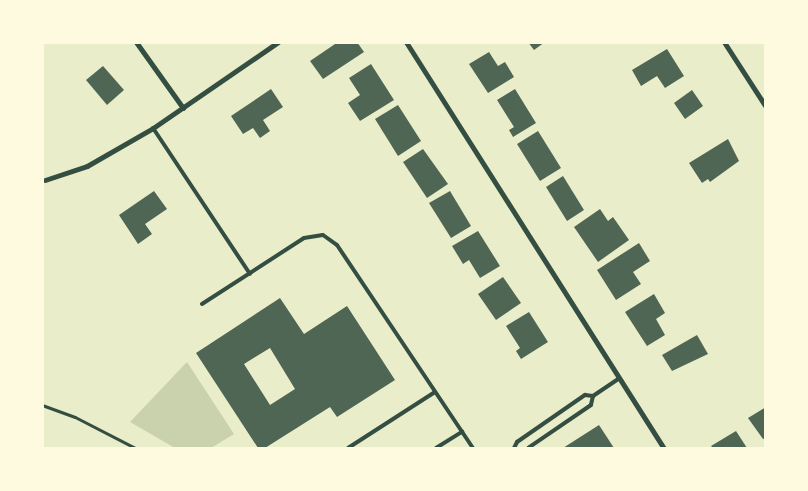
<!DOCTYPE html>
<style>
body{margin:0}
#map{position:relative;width:808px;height:491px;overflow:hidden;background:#e9edc9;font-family:"Source Sans 3",sans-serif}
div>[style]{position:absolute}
.green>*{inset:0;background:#cad2ad}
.building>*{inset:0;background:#4f6655}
.path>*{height:3px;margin:-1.5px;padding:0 1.5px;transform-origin:1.5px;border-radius:1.5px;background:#344e41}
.service>*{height:4px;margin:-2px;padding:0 2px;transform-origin:2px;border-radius:2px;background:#344e41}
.minor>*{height:5px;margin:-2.5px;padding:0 2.5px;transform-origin:2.5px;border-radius:2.5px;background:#344e41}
span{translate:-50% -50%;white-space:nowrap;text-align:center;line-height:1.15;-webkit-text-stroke:5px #fefae0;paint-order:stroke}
.frame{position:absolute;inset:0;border:44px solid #fefae0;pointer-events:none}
</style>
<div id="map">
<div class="green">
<div style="clip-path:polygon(187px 362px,234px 434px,211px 448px,175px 448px,130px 422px)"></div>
</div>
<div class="building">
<div style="clip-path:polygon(338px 42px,357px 42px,364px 52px,323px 79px,310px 61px)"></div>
<div style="clip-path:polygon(528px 42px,545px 42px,534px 50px)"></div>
<div style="clip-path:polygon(667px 49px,684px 76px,665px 88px,657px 76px,641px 86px,632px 70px)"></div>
<div style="clip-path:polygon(489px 52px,498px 66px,505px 62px,514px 77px,488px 93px,469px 64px)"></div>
<div style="clip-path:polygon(371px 64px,394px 100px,360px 121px,348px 103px,360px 95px,349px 78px)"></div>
<div style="clip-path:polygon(103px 66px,124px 90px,107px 105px,86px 80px)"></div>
<div style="clip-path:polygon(271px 89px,283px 107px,263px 120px,270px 131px,260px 138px,253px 128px,243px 134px,231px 116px)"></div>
<div style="clip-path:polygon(515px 89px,536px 123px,513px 137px,509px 130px,514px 127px,497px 100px)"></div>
<div style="clip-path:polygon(692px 90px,703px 106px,685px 119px,674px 103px)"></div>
<div style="clip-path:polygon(398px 105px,421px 141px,398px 156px,375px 119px)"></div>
<div style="clip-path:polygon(538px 131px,561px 168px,540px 181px,517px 144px)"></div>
<div style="clip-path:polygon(728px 139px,739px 161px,710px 182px,708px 179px,702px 183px,689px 163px)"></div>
<div style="clip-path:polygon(423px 149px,448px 184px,427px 198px,403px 162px)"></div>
<div style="clip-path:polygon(563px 176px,584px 210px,567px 221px,546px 187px)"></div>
<div style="clip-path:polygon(154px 191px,167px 209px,145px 224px,152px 234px,138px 244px,119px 215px)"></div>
<div style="clip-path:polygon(450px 191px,471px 226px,451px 238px,429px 203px)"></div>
<div style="clip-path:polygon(600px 209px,608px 221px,613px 217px,629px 240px,598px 262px,574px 227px)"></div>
<div style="clip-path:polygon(478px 231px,500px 266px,480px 278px,469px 260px,463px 264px,452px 246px)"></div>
<div style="clip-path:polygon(639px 243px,650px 261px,633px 272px,641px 284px,616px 300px,597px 270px)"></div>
<div style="clip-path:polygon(503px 277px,521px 303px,496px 320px,478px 294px)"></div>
<div style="clip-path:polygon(654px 294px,665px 313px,656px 319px,665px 335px,647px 346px,625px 312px)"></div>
<div style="clip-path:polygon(evenodd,280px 298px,304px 334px,347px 306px,395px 380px,337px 417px,330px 407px,265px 448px,258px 448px,196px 353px,280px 298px,270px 348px,295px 389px,270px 405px,244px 364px,270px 348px)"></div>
<div style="clip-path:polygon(529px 312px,548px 342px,521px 359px,516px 351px,520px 348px,506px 326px)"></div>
<div style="clip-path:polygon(697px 335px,708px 354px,672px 371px,662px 355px)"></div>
<div style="clip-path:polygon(766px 407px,766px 438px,763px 439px,748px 418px)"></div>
<div style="clip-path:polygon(599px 425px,614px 448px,563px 448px)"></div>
<div style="clip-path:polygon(736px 431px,747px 448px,713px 448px,711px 446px)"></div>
</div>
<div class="path">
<div style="left:42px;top:405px;width:35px;rotate:20deg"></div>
<div style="left:75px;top:417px;width:68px;rotate:27.3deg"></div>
</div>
<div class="service">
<div style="left:153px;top:128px;width:175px;rotate:56.4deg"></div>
<div style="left:202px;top:304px;width:121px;rotate:-32.9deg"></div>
<div style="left:304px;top:238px;width:19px;rotate:-9deg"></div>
<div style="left:323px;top:235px;width:17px;rotate:36deg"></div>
<div style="left:337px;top:245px;width:244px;rotate:56.2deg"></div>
<div style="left:593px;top:396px;width:30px;rotate:-34deg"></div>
<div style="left:348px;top:448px;width:103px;rotate:-32.8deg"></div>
<div style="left:436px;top:448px;width:31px;rotate:-32deg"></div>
<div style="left:514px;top:448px;width:7px;rotate:-63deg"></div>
<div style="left:517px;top:442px;width:83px;rotate:-34.7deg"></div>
<div style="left:585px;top:395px;width:8px;rotate:7deg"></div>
<div style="left:593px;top:396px;width:9px;rotate:103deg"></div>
<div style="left:591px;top:405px;width:76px;rotate:145.7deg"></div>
</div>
<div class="minor">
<div style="left:136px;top:42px;width:81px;rotate:54.5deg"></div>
<div style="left:406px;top:42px;width:481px;rotate:57.6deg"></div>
<div style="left:724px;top:42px;width:77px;rotate:57.1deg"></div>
<div style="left:45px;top:180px;width:44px;rotate:-18.4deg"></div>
<div style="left:87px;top:166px;width:76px;rotate:-29.9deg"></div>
<div style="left:153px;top:128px;width:152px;rotate:-34.5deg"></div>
</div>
<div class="frame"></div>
</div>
